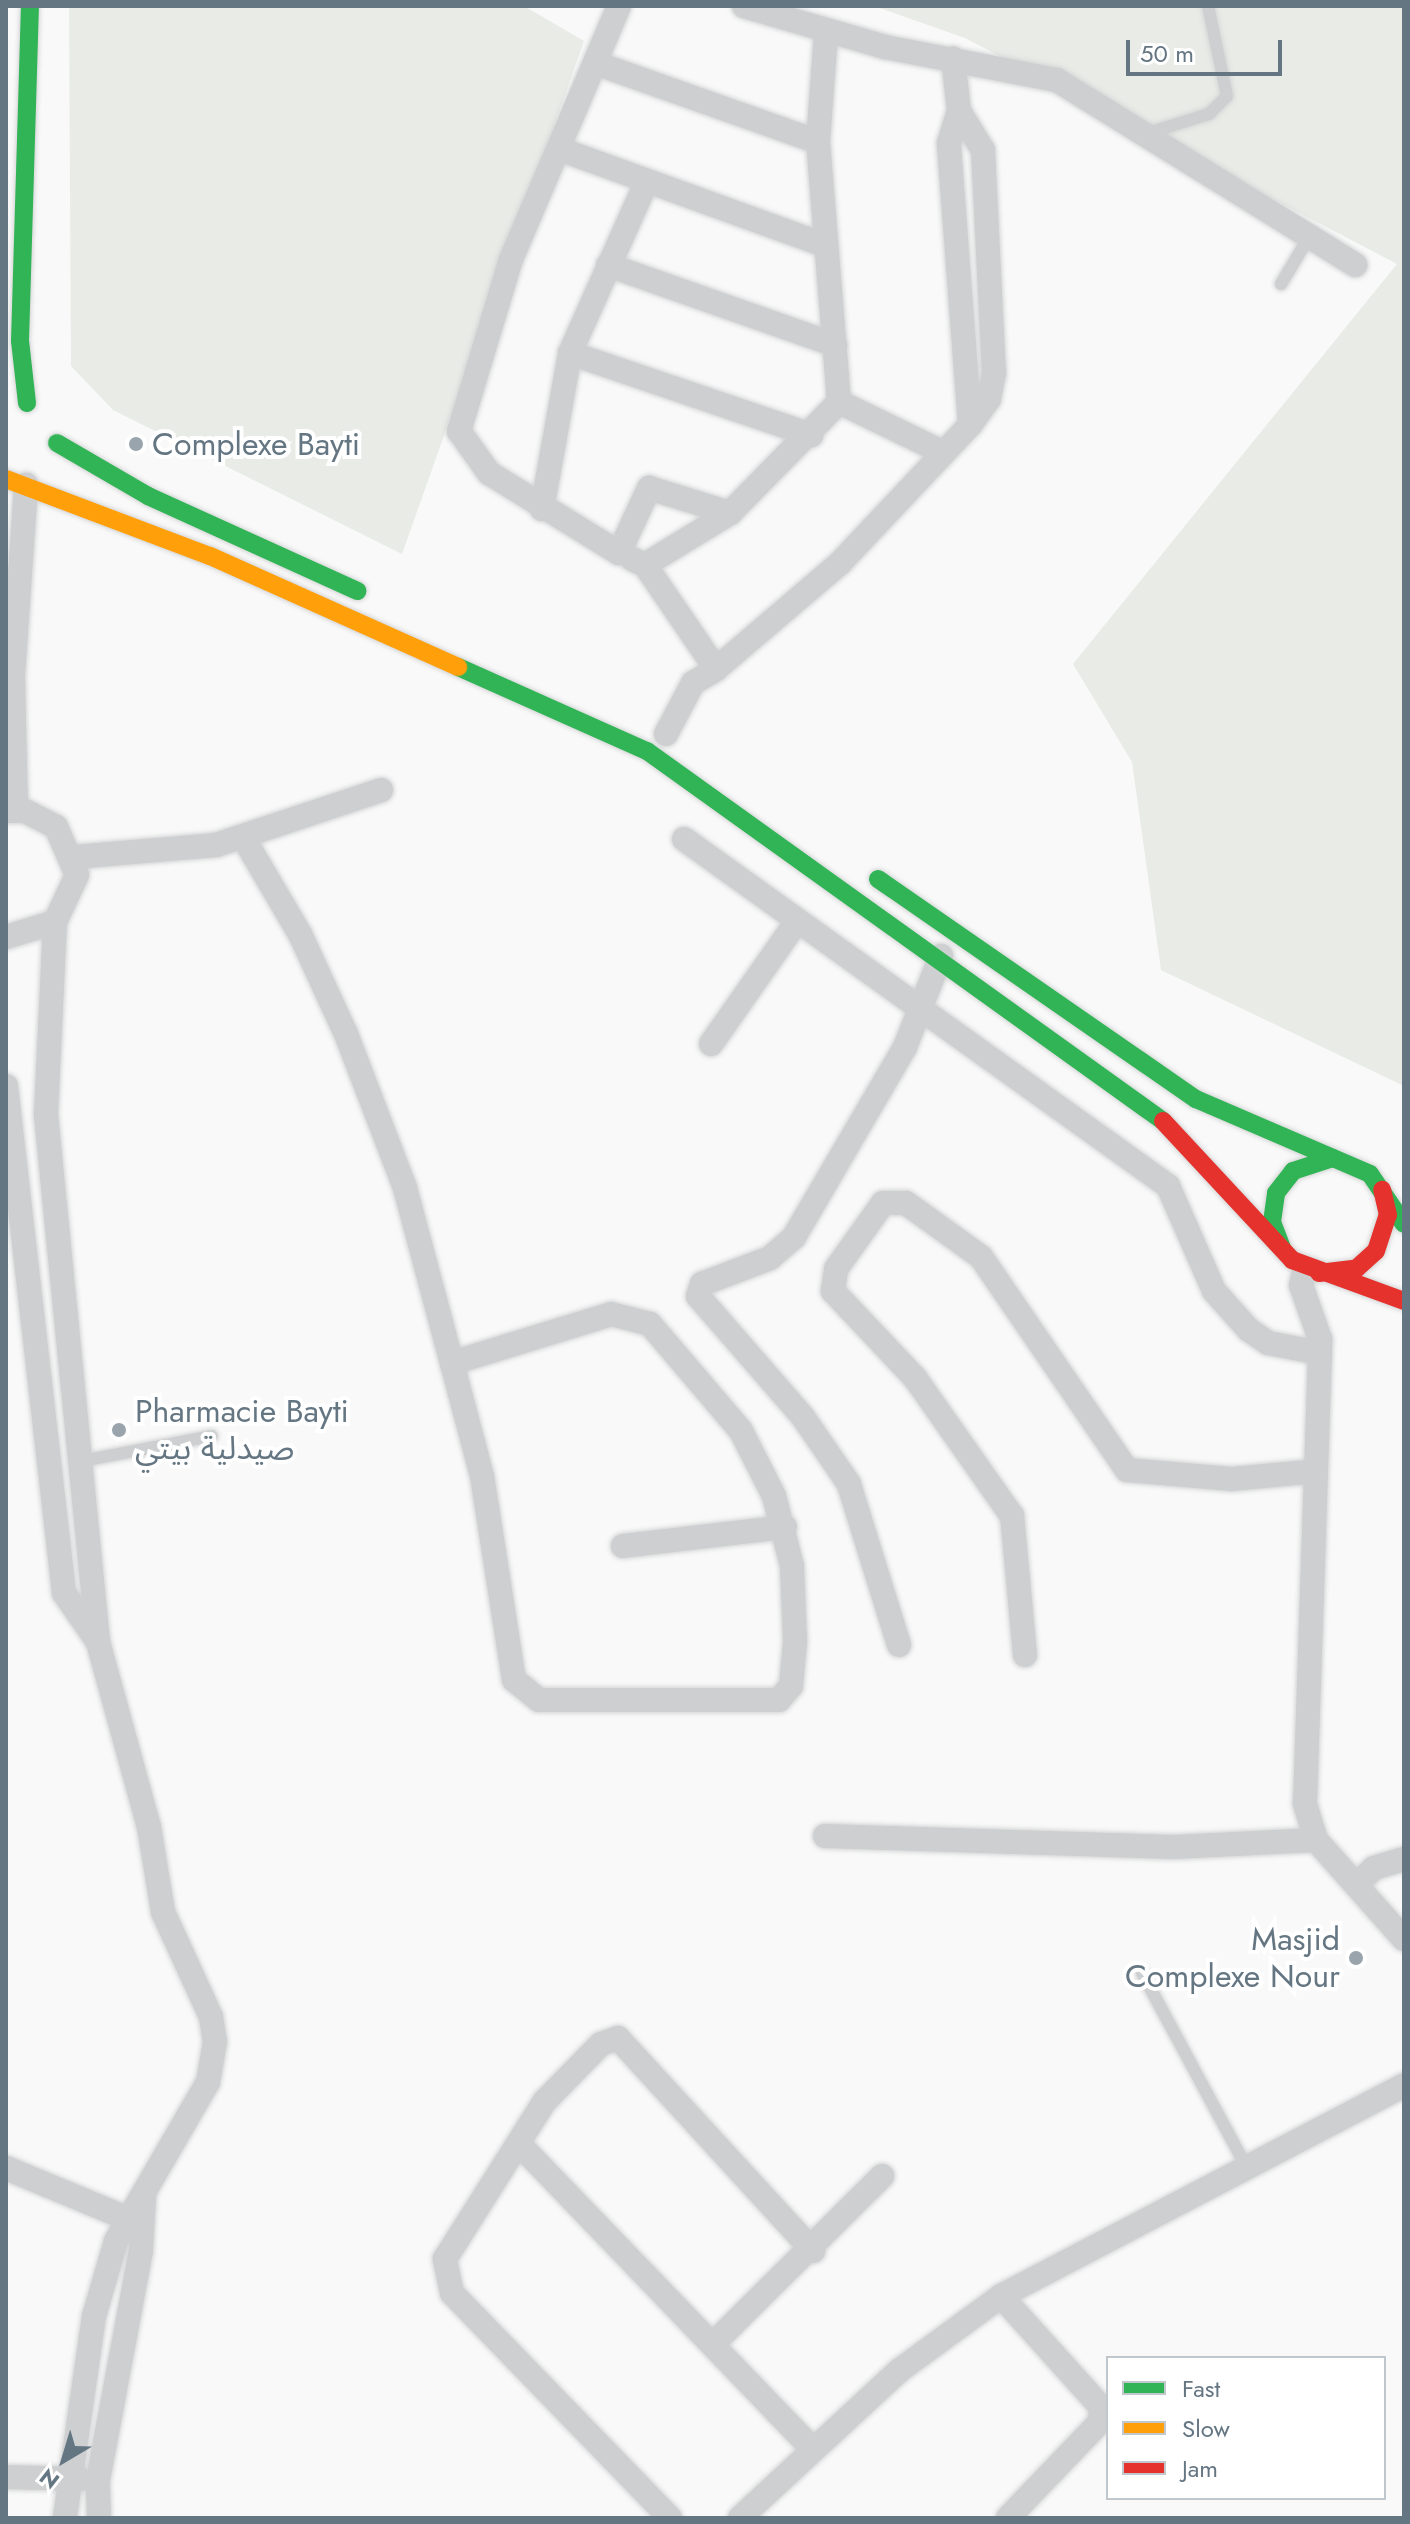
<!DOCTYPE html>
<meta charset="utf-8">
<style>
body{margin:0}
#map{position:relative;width:1410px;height:2524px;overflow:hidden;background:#f9f9f9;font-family:Jost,"Noto Sans Arabic",sans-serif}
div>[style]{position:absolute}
.green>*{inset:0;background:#e8ebe6}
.roads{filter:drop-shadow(0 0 2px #d5d6d7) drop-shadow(0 0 2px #d5d6d7)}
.lane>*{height:12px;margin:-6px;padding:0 6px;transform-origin:6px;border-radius:6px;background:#cecfd0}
.street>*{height:24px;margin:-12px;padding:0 12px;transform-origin:12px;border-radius:12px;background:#cecfd0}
.fast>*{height:18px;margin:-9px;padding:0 9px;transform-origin:9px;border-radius:9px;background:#30b455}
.slow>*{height:18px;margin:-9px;padding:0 9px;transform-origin:9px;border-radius:9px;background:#ff9f0a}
.jam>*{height:18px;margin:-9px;padding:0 9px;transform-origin:9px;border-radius:9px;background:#e5322d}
.dots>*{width:22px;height:22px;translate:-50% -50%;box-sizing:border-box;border:4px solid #fff;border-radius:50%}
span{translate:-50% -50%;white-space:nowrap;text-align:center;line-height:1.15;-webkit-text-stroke:8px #fff;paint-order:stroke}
.poi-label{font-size:32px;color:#657683}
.left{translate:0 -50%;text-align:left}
.right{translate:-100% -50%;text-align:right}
.frame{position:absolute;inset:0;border:8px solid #657683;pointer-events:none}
.legend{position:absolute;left:1106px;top:2356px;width:280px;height:144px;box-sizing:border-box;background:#fff;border:2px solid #c1c8cd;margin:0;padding:10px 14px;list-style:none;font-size:24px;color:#657683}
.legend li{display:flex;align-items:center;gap:16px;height:40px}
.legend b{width:40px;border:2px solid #c1c8cd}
.north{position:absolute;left:24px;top:2420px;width:80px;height:80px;-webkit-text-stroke:6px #fff;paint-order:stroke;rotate:218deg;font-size:22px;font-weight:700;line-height:32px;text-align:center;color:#657683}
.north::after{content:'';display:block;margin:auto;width:28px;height:36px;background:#657683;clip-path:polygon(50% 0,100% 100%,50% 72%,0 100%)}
.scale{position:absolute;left:1126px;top:40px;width:156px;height:36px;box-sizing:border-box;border:4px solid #657683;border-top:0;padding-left:10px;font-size:24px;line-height:28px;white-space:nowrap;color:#657683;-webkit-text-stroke:6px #fff;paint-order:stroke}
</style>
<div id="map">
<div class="green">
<div style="clip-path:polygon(69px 6px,524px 6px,584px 41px,402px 554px,113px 410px,71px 366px)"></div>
<div style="clip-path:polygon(874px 6px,1404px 6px,1404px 1086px,1161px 970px,1132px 762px,1073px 664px,1397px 264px,965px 38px)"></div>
</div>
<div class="roads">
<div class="lane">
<div style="left:1145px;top:134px;width:67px;rotate:-17.4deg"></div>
<div style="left:1209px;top:114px;width:25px;rotate:-45deg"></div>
<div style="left:1227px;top:96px;width:92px;rotate:-101.9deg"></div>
<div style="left:1281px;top:284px;width:55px;rotate:-59.2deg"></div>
<div style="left:82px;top:1461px;width:132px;rotate:-10.9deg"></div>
<div style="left:1142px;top:1973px;width:221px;rotate:61.7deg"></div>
</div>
<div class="street">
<div style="left:619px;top:6px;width:275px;rotate:113.1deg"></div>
<div style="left:511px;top:259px;width:180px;rotate:106.8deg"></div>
<div style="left:459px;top:431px;width:52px;rotate:54.5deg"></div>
<div style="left:489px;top:473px;width:153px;rotate:31.6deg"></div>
<div style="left:619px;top:553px;width:72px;rotate:-65.2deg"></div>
<div style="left:649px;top:488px;width:85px;rotate:17.2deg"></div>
<div style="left:744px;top:6px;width:147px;rotate:16.2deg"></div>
<div style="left:885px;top:47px;width:175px;rotate:10.9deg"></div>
<div style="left:1057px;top:80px;width:351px;rotate:31.8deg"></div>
<div style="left:598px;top:64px;width:233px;rotate:19.5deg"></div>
<div style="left:959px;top:111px;width:46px;rotate:58.4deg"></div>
<div style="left:983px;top:150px;width:223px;rotate:87.2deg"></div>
<div style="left:994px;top:373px;width:26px;rotate:101deg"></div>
<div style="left:989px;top:399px;width:32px;rotate:126deg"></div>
<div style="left:562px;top:150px;width:276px;rotate:19.9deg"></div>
<div style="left:608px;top:265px;width:241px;rotate:19.4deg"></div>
<div style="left:570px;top:353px;width:255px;rotate:18.8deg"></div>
<div style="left:839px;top:402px;width:114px;rotate:25.9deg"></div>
<div style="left:542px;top:509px;width:158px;rotate:-79.8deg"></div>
<div style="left:570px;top:353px;width:186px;rotate:-65.9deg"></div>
<div style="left:632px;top:559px;width:14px;rotate:25deg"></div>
<div style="left:645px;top:565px;width:100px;rotate:-31.5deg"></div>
<div style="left:730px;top:513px;width:156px;rotate:-45.5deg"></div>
<div style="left:839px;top:402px;width:261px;rotate:-94.6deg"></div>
<div style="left:818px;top:142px;width:110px;rotate:-85.8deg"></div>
<div style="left:645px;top:565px;width:126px;rotate:55.7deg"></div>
<div style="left:716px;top:669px;width:163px;rotate:-40.5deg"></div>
<div style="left:840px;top:563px;width:190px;rotate:-46.7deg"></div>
<div style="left:970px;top:425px;width:283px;rotate:-94.3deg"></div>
<div style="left:949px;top:143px;width:34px;rotate:-73deg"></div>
<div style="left:959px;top:111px;width:53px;rotate:-96.5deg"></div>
<div style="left:666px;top:734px;width:58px;rotate:-62.1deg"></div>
<div style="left:693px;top:683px;width:27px;rotate:-31deg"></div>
<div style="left:16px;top:809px;width:133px;rotate:-91.3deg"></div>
<div style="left:13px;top:676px;width:192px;rotate:-86.1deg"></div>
<div style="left:6px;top:811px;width:19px"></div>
<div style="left:25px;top:811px;width:35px;rotate:27deg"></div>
<div style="left:56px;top:827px;width:52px;rotate:66.4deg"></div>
<div style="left:77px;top:875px;width:52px;rotate:115.1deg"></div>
<div style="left:55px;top:922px;width:51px;rotate:163deg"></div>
<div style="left:243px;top:837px;width:113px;rotate:59.6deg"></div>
<div style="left:300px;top:934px;width:110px;rotate:65.3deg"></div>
<div style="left:346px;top:1034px;width:165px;rotate:69deg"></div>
<div style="left:405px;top:1188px;width:181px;rotate:75deg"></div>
<div style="left:684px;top:839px;width:596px;rotate:35.64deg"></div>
<div style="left:1168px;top:1186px;width:115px;rotate:66.3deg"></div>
<div style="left:1214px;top:1291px;width:52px;rotate:48.1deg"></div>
<div style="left:1249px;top:1330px;width:23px;rotate:34deg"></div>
<div style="left:1268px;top:1343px;width:53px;rotate:10.9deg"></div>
<div style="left:74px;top:857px;width:143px;rotate:-4.8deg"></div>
<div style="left:216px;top:845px;width:174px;rotate:-18.4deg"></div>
<div style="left:55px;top:922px;width:193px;rotate:92.7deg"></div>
<div style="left:46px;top:1115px;width:530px;rotate:84.36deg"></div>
<div style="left:98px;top:1642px;width:192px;rotate:74.6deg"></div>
<div style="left:149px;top:1827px;width:86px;rotate:80.6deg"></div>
<div style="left:163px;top:1912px;width:115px;rotate:65.4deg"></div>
<div style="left:211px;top:2017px;width:25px;rotate:81deg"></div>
<div style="left:215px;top:2042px;width:41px;rotate:99.9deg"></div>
<div style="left:208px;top:2082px;width:184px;rotate:120.1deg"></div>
<div style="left:116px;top:2241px;width:78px;rotate:106.3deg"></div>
<div style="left:94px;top:2316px;width:204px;rotate:98.2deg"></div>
<div style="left:711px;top:1044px;width:150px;rotate:-55deg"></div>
<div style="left:6px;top:1086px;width:510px;rotate:83.47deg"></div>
<div style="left:64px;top:1593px;width:60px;rotate:55.2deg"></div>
<div style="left:611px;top:1314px;width:40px;rotate:14.4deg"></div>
<div style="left:650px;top:1324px;width:140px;rotate:49.6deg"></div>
<div style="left:741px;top:1431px;width:73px;rotate:63.1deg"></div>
<div style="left:774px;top:1496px;width:72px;rotate:75.6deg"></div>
<div style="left:792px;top:1566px;width:76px;rotate:87.7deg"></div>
<div style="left:795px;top:1642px;width:44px;rotate:95.2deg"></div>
<div style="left:791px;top:1686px;width:18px;rotate:131deg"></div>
<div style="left:779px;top:1700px;width:240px;rotate:180deg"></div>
<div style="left:539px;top:1700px;width:32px;rotate:-141deg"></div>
<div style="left:514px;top:1680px;width:206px;rotate:-98.9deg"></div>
<div style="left:482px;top:1476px;width:117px;rotate:-104.9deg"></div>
<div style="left:452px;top:1363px;width:166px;rotate:-17.1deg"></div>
<div style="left:623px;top:1546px;width:163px;rotate:-6.7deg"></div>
<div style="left:899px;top:1645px;width:169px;rotate:-107.3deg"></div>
<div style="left:849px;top:1484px;width:81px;rotate:-124.5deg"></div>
<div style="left:803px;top:1417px;width:160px;rotate:-131deg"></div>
<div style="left:698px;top:1296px;width:13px;rotate:-72deg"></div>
<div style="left:702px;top:1284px;width:73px;rotate:-20.9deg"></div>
<div style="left:770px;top:1258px;width:32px;rotate:-41deg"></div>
<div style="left:794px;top:1237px;width:220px;rotate:-59.7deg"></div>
<div style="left:905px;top:1047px;width:98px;rotate:-68.4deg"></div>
<div style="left:1025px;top:1655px;width:140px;rotate:-95.3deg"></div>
<div style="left:1012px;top:1516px;width:169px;rotate:-125.1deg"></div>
<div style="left:915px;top:1378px;width:120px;rotate:-133.3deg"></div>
<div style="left:833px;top:1291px;width:22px;rotate:-82deg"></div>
<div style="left:836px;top:1269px;width:81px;rotate:-54.5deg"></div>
<div style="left:883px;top:1203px;width:23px"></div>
<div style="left:906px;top:1203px;width:92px;rotate:35.8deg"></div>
<div style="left:981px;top:1257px;width:258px;rotate:55.6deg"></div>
<div style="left:1127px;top:1470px;width:105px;rotate:4.9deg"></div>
<div style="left:1232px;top:1479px;width:84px;rotate:-5.4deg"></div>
<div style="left:825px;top:1836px;width:349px;rotate:1.8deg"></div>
<div style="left:1174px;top:1847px;width:142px;rotate:-2.8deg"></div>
<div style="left:1316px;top:1840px;width:39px;rotate:-107deg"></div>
<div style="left:1305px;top:1803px;width:464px;rotate:-88.1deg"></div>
<div style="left:1320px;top:1339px;width:57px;rotate:-109.4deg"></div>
<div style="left:1301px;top:1285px;width:16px;rotate:-76deg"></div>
<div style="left:1316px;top:1840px;width:132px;rotate:48.4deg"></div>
<div style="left:1357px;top:1884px;width:23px;rotate:-43deg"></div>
<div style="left:1374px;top:1868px;width:31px;rotate:-17deg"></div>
<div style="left:521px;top:2146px;width:421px;rotate:46.1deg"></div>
<div style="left:6px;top:2168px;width:128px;rotate:22.6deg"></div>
<div style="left:1001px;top:2296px;width:149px;rotate:48deg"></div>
<div style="left:1101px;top:2407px;width:15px;rotate:94deg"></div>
<div style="left:1100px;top:2422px;width:133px;rotate:133.8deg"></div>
<div style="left:714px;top:2343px;width:237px;rotate:-44.8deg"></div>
<div style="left:6px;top:2477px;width:74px;rotate:1.5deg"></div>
<div style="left:99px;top:2518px;width:38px;rotate:-92deg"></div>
<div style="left:98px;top:2480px;width:233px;rotate:-79.4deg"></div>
<div style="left:141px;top:2251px;width:53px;rotate:-86.8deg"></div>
<div style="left:670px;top:2518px;width:313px;rotate:-134.1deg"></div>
<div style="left:452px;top:2293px;width:35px;rotate:-102deg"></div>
<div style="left:445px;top:2259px;width:187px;rotate:-57.7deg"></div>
<div style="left:545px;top:2101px;width:80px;rotate:-45.5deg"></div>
<div style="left:601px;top:2044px;width:18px;rotate:-19deg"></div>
<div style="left:618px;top:2038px;width:289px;rotate:47.5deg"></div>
<div style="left:740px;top:2518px;width:218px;rotate:-42.8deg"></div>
<div style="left:900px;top:2370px;width:125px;rotate:-36.2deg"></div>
<div style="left:1001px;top:2296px;width:455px;rotate:-27.6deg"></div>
</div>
<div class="fast">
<div style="left:27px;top:403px;width:62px;rotate:-96.4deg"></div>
<div style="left:20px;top:341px;width:335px;rotate:-88.3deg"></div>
<div style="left:57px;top:443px;width:105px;rotate:30.2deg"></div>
<div style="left:148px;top:496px;width:230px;rotate:24.4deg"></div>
<div style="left:458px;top:667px;width:207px;rotate:24deg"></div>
<div style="left:647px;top:751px;width:635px;rotate:35.64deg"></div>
<div style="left:878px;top:879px;width:387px;rotate:34.7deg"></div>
<div style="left:1196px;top:1099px;width:189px;rotate:23.3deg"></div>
<div style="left:1370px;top:1174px;width:60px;rotate:55.8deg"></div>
<div style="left:1282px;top:1248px;width:28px;rotate:-111deg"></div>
<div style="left:1272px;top:1222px;width:29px;rotate:-82deg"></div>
<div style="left:1276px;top:1193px;width:28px;rotate:-52deg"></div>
<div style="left:1293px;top:1171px;width:42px;rotate:-18deg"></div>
</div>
<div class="slow">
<div style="left:6px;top:479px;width:218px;rotate:20.7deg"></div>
<div style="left:210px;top:556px;width:272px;rotate:24.1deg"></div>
</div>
<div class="jam">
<div style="left:1163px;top:1121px;width:190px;rotate:47.1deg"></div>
<div style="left:1292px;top:1260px;width:119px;rotate:20.1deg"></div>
<div style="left:1319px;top:1273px;width:38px;rotate:-7deg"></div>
<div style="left:1357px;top:1268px;width:25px;rotate:-42deg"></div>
<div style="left:1376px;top:1251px;width:38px;rotate:-72deg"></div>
<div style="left:1388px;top:1215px;width:26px;rotate:-103deg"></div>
</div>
</div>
<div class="dots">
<div style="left:136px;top:444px;background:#99a4ac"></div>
<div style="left:119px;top:1430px;background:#99a4ac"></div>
<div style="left:1356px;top:1958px;background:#99a4ac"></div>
</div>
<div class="poi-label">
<span class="left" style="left:152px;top:444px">Complexe Bayti</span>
<span class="left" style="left:135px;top:1430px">Pharmacie Bayti<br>صيدلية بيتي</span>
<span class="right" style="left:1340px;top:1958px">Masjid<br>Complexe Nour</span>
</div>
<div class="frame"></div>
<ul class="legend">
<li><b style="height:10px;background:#30b455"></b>Fast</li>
<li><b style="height:10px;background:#ff9f0a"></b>Slow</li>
<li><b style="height:10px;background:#e5322d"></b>Jam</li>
</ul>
<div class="north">N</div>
<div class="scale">50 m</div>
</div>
